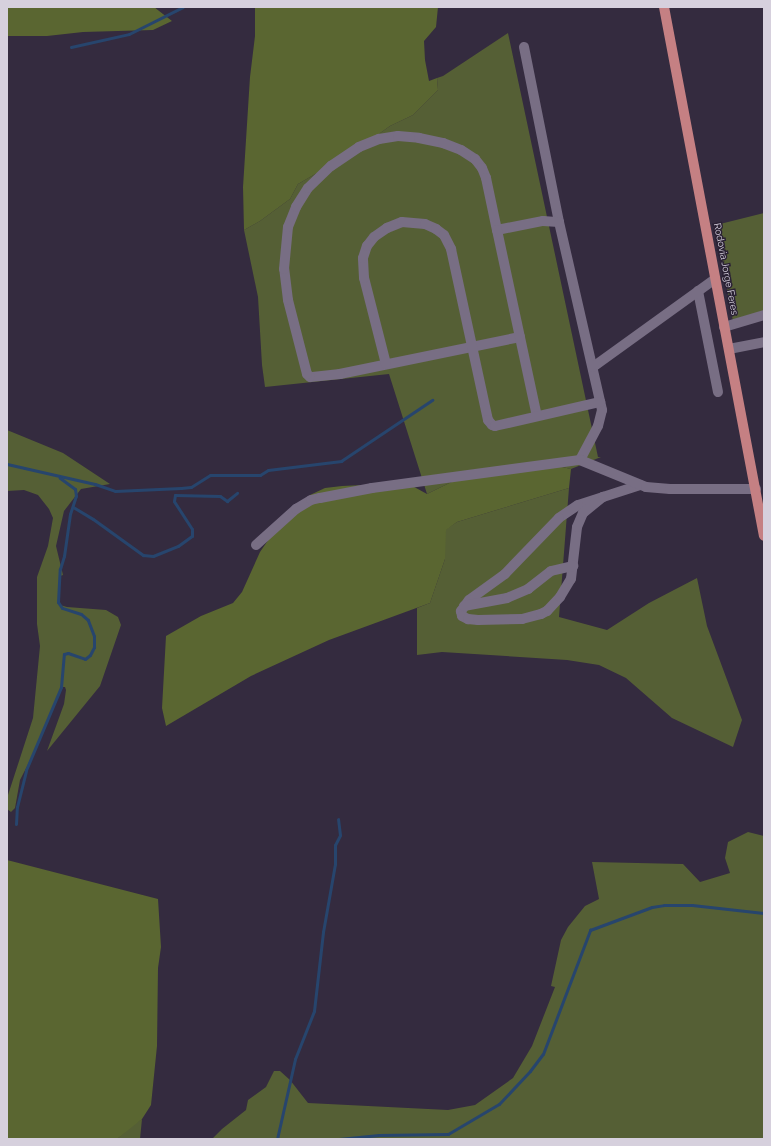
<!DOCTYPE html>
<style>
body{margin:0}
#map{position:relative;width:771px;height:1146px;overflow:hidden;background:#342b3f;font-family:Raleway,sans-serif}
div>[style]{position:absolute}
.green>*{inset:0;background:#555f35}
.forest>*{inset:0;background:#5a6631}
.stream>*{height:3px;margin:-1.5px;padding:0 1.5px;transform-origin:1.5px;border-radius:1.5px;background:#27456d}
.minor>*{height:10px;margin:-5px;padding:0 5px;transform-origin:5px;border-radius:5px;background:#786e84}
.major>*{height:10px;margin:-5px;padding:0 5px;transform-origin:5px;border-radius:5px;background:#c58083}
span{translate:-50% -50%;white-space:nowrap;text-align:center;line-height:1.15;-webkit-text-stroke:3px #2a2134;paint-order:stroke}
.street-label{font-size:10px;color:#d6d0dd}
.frame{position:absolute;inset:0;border:8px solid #d6d0dd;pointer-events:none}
</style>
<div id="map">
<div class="green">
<div style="clip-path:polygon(508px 33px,598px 457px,601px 457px,571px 469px,553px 465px,474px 471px,427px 494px,389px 374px,265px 387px,262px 365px,258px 297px,244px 230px,260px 221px,290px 199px,298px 184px,355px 151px,390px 126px,413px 115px,438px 90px,437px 78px,443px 76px)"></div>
<div style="clip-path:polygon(764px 213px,764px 316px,734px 327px,716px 225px)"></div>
<div style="clip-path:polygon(7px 430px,63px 453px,110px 484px,81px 489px,64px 511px,56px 546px,63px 575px,60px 576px,59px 592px,60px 605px,67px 607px,106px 610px,118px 617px,121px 625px,100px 686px,47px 751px,64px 704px,66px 690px,65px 687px,61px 687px,39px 743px,20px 780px,15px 808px,11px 812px,7px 809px,8px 795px,33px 718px,40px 646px,37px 624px,37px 577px,48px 546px,53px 518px,49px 509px,38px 495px,24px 490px,7px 491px)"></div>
<div style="clip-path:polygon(569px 488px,559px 617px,607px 630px,649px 603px,697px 578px,707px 626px,742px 720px,733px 747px,672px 718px,626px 678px,599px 665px,567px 660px,442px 652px,417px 655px,417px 608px,430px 603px,445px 559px,445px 530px,457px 522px)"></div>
<div style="clip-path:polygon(748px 832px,764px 836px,764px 1139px,212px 1139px,222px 1129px,246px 1110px,248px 1100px,266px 1087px,274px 1071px,280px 1071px,290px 1080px,308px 1103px,448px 1110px,475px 1105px,513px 1078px,532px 1046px,555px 987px,551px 986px,561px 940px,568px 927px,585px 906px,599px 899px,592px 862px,683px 864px,700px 882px,730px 873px,725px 858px,728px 842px)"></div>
<div style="clip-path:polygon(142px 1119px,140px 1139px,117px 1139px,131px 1126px)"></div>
</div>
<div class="forest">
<div style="clip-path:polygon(7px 7px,154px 7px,172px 21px,153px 30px,83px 32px,47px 36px,7px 36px)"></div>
<div style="clip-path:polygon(255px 7px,438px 7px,436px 27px,424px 41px,425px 60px,429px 81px,437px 78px,438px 90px,413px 115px,390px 126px,355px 151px,298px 184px,290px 199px,260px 221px,244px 230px,243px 187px,250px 77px,255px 36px)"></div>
<div style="clip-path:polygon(553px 465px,571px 469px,569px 488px,457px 522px,446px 530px,445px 559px,430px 603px,329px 640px,251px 676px,166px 726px,162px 708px,166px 636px,201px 616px,233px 603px,242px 592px,260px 552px,271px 536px,310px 495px,325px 488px,342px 486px,407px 483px,427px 494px,474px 471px)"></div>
<div style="clip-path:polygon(7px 860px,158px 899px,161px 947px,158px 968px,157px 1046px,151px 1105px,142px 1119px,117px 1139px,7px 1139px)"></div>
</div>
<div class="stream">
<div style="left:71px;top:47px;width:59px;rotate:-12.6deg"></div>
<div style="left:129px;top:34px;width:60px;rotate:-26.6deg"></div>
<div style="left:7px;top:464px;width:90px;rotate:12.8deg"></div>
<div style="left:95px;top:484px;width:21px;rotate:19deg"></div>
<div style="left:115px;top:491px;width:66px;rotate:-2.6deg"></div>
<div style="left:181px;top:488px;width:10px;rotate:-6deg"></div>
<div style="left:191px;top:487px;width:22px;rotate:-32deg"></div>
<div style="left:210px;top:475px;width:50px"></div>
<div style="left:260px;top:475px;width:9px;rotate:-32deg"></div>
<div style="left:268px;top:470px;width:74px;rotate:-7deg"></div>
<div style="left:341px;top:461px;width:110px;rotate:-33.8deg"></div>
<div style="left:73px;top:507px;width:23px;rotate:31deg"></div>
<div style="left:93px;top:519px;width:62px;rotate:35.8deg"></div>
<div style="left:143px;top:555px;width:10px;rotate:6deg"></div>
<div style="left:153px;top:556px;width:27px;rotate:-22deg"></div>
<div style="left:178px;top:546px;width:17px;rotate:-36deg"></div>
<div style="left:192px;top:536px;width:7px;rotate:-90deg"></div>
<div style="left:192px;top:529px;width:33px;rotate:-123deg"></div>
<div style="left:174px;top:501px;width:6px;rotate:-81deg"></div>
<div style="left:175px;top:495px;width:45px;rotate:1.3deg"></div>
<div style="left:220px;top:496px;width:9px;rotate:36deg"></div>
<div style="left:227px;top:501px;width:13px;rotate:-39deg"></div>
<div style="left:16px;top:824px;width:17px;rotate:-87deg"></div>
<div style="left:17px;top:807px;width:38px;rotate:-76deg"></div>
<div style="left:26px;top:770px;width:90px;rotate:-67.1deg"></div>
<div style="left:61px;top:687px;width:33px;rotate:-85deg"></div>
<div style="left:64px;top:654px;width:4px;rotate:-14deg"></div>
<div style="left:68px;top:653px;width:18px;rotate:19deg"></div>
<div style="left:85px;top:659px;width:6px;rotate:-39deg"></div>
<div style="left:90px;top:655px;width:9px;rotate:-63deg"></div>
<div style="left:94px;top:647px;width:11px;rotate:-90deg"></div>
<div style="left:94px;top:636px;width:17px;rotate:-111deg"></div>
<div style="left:88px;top:620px;width:9px;rotate:-139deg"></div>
<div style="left:81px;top:614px;width:20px;rotate:-162deg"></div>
<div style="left:62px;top:608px;width:7px;rotate:-124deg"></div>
<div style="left:58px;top:602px;width:33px;rotate:-87deg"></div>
<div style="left:60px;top:569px;width:14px;rotate:-73deg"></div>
<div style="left:64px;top:556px;width:42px;rotate:-81.9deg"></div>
<div style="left:70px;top:514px;width:19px;rotate:-72deg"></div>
<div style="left:76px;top:496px;width:7px;rotate:-98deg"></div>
<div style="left:75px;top:489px;width:19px;rotate:-144deg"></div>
<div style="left:277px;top:1139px;width:82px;rotate:-77.3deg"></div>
<div style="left:295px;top:1059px;width:52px;rotate:-68.4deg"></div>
<div style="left:314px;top:1011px;width:80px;rotate:-83.5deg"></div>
<div style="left:323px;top:932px;width:69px;rotate:-80deg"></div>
<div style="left:335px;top:864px;width:19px;rotate:-90deg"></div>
<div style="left:335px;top:845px;width:11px;rotate:-63deg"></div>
<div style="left:340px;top:835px;width:16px;rotate:-97deg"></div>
<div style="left:339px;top:1139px;width:40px;rotate:-5.7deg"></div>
<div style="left:379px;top:1135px;width:69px;rotate:-0.8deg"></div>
<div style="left:448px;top:1134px;width:59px;rotate:-30.5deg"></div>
<div style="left:499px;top:1104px;width:45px;rotate:-46.8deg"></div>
<div style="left:530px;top:1071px;width:21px;rotate:-53deg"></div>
<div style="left:543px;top:1054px;width:133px;rotate:-69.2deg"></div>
<div style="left:590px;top:930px;width:66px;rotate:-20.4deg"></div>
<div style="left:652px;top:907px;width:12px;rotate:-9deg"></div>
<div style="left:664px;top:905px;width:28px"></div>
<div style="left:692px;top:905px;width:72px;rotate:6.3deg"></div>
</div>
<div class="minor">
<div style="left:524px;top:47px;width:178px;rotate:78.7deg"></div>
<div style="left:559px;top:222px;width:193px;rotate:77.1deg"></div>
<div style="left:602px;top:410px;width:16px;rotate:104deg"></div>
<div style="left:598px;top:426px;width:38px;rotate:118deg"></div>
<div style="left:497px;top:230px;width:47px;rotate:-11.1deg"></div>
<div style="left:543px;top:221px;width:16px;rotate:4deg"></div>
<div style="left:698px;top:291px;width:103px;rotate:78.8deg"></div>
<div style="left:724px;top:327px;width:42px;rotate:-16.7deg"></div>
<div style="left:520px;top:337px;width:184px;rotate:168.4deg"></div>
<div style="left:340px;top:374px;width:30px;rotate:174deg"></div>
<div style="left:310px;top:377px;width:4px;rotate:-135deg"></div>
<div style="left:307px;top:374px;width:76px;rotate:-104.4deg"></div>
<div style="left:288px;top:300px;width:31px;rotate:-97deg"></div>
<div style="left:284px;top:269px;width:42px;rotate:-84.6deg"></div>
<div style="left:288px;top:227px;width:22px;rotate:-68deg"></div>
<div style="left:296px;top:207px;width:22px;rotate:-58deg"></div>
<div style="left:308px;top:188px;width:32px;rotate:-44deg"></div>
<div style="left:331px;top:166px;width:34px;rotate:-34deg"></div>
<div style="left:359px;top:147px;width:22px;rotate:-22deg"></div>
<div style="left:379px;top:139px;width:19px;rotate:-9deg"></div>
<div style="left:398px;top:136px;width:21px;rotate:5deg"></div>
<div style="left:419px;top:138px;width:25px;rotate:12deg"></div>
<div style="left:443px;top:143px;width:19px;rotate:21deg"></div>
<div style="left:461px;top:150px;width:17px;rotate:33deg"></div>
<div style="left:475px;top:159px;width:11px;rotate:52deg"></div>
<div style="left:482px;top:168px;width:11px;rotate:68deg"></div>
<div style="left:486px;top:178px;width:53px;rotate:78.1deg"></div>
<div style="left:497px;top:230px;width:190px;rotate:77.9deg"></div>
<div style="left:729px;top:349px;width:36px;rotate:-11deg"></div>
<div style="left:386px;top:364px;width:89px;rotate:-104.3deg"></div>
<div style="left:364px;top:278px;width:20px;rotate:-93deg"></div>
<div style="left:363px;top:258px;width:13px;rotate:-72deg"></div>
<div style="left:367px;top:246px;width:11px;rotate:-52deg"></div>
<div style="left:374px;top:237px;width:16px;rotate:-35deg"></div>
<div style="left:387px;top:228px;width:16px;rotate:-22deg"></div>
<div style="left:402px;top:222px;width:23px;rotate:5deg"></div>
<div style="left:425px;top:224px;width:12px;rotate:24deg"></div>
<div style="left:436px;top:229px;width:10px;rotate:37deg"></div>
<div style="left:444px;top:235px;width:16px;rotate:63deg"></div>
<div style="left:451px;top:249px;width:175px;rotate:77.8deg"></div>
<div style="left:488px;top:420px;width:6px;rotate:51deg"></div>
<div style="left:492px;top:425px;width:3px;rotate:18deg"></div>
<div style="left:495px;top:426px;width:108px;rotate:-12.9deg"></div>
<div style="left:593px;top:367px;width:150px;rotate:-35.8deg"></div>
<div style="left:603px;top:497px;width:26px;rotate:162deg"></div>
<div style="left:578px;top:505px;width:23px;rotate:146deg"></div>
<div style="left:559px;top:518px;width:78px;rotate:134deg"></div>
<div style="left:505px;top:574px;width:44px;rotate:144.2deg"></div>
<div style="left:469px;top:600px;width:14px;rotate:126deg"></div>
<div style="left:461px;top:611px;width:5px;rotate:79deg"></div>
<div style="left:462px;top:616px;width:7px;rotate:27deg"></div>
<div style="left:468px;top:619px;width:10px;rotate:6deg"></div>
<div style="left:478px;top:620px;width:44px;rotate:-1.3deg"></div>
<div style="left:522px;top:619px;width:20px;rotate:-15deg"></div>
<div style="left:541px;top:614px;width:7px;rotate:-27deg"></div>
<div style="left:547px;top:611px;width:19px;rotate:-47deg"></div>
<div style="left:560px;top:597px;width:21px;rotate:-59deg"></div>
<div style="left:571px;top:579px;width:52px;rotate:-83.4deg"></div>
<div style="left:577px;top:527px;width:15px;rotate:-67deg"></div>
<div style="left:583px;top:513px;width:26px;rotate:-39deg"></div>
<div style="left:603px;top:497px;width:39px;rotate:-18deg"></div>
<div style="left:256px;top:545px;width:54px;rotate:-42deg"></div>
<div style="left:296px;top:509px;width:17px;rotate:-31deg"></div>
<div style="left:311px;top:500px;width:9px;rotate:-13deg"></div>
<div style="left:320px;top:498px;width:53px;rotate:-10.9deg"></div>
<div style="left:372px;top:488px;width:210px;rotate:-7.7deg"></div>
<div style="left:580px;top:460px;width:71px;rotate:22.2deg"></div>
<div style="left:646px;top:487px;width:24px;rotate:5deg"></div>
<div style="left:670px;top:489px;width:86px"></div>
<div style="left:464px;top:606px;width:44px;rotate:-10.5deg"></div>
<div style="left:507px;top:598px;width:23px;rotate:-23deg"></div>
<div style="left:528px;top:589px;width:29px;rotate:-38deg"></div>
<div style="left:551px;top:571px;width:23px;rotate:-13deg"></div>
</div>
<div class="major">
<div style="left:664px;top:7px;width:538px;rotate:79.3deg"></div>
</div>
<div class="street-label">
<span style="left:726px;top:269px;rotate:79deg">Rodovia Jorge Feres</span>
</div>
<div class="frame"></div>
</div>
